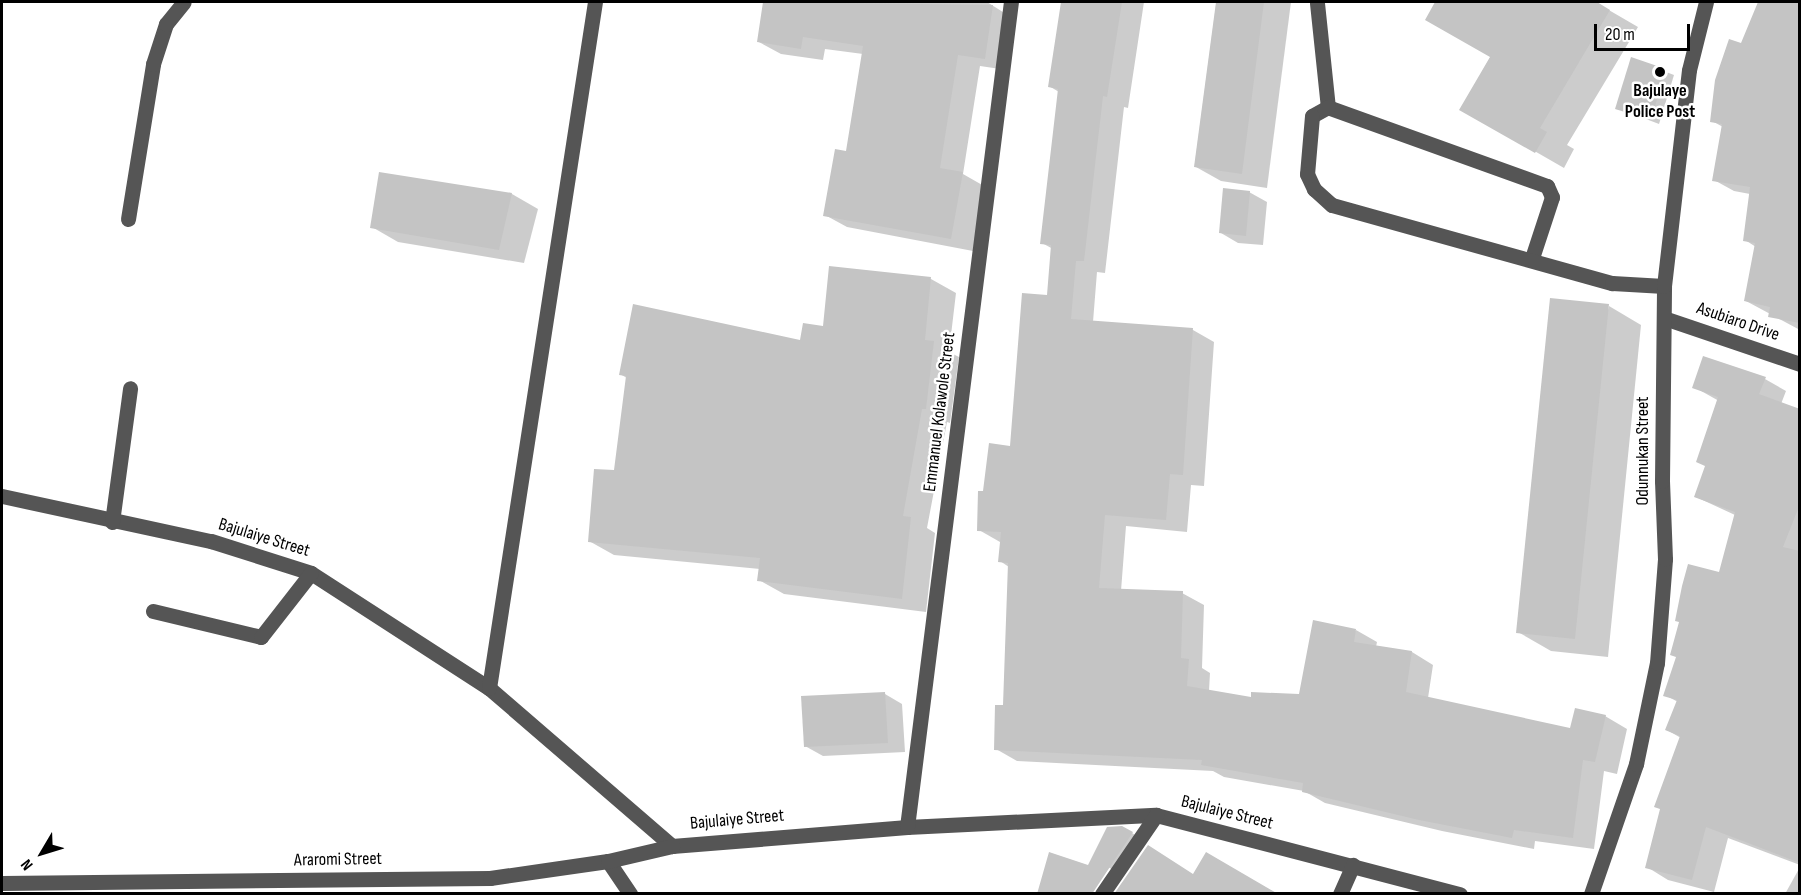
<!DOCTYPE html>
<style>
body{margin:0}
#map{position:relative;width:1801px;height:895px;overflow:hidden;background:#fff;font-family:"Sofia Sans Condensed",sans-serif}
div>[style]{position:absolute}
.shadow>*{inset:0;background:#0003}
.building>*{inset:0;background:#c4c4c4}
.minor>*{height:15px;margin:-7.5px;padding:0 7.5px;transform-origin:7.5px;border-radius:7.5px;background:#555}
.dots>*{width:16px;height:16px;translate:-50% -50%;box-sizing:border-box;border:3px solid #fff;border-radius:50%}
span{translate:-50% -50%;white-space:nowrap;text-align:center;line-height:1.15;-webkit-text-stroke:5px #fff;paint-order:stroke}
.poi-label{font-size:18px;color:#000;font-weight:700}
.street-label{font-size:18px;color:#000}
.frame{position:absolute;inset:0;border:3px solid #000;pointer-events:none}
.north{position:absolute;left:12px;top:823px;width:60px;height:60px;-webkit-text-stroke:4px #fff;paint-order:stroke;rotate:232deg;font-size:16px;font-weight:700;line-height:24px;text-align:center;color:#000}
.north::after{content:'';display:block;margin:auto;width:21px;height:27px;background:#000;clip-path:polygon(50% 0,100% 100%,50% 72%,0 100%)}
.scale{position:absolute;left:1594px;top:24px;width:96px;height:27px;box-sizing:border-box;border:3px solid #000;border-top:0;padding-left:8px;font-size:18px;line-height:21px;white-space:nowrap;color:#000;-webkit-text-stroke:4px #fff;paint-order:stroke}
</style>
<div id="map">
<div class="shadow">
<div style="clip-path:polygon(764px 2px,987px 2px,1014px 19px,1007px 70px,980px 66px,963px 174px,984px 186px,973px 251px,847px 227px,825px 215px,847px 152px,863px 54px,825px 49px,823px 60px,781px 54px,759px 42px)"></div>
<div style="clip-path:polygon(1062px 2px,1144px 2px,1128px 108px,1124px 107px,1105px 273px,1097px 272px,1093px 322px,1193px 330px,1214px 342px,1204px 486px,1191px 485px,1187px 532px,1126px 526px,1121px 591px,1182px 593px,1204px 605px,1202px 668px,1210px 673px,1209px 691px,1252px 699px,1300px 695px,1356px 630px,1377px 642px,1376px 647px,1412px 652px,1433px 665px,1428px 698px,1571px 730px,1605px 716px,1627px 729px,1617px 774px,1604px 771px,1594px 849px,1535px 841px,1534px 849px,1442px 831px,1325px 803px,1304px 791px,1224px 777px,1213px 771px,1017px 761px,996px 749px,1004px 706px,1009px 567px,1000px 561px,1000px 542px,979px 530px,985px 492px,1012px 448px,1049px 296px,1053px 249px,1042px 243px,1059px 92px,1049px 86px)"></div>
<div style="clip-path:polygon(1217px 2px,1291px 2px,1267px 188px,1221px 181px,1196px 167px)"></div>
<div style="clip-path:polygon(1437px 2px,1595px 2px,1638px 27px,1567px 145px,1574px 149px,1564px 168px,1461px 109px,1491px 56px,1427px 20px)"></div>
<div style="clip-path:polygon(1759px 2px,1800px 2px,1800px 330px,1746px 301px,1756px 247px,1745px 240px,1750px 194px,1734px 191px,1714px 180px,1723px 127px,1712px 121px)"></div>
<div style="clip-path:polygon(1632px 59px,1674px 75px,1659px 124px,1617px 108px)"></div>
<div style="clip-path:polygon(380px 173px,512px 194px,538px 209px,524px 263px,398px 242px,372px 227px)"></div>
<div style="clip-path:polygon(1249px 192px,1267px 202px,1263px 245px,1238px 243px,1221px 233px)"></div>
<div style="clip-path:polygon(831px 267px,931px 279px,956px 293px,949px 352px,959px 357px,950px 423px,947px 422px,927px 528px,935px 533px,926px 612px,784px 594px,759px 580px,760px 569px,614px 555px,589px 541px,616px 472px,627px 378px,620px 374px,802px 342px,824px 327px)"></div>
<div style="clip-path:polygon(1609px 306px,1641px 325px,1608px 657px,1551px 651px,1518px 632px)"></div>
<div style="clip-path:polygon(1765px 379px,1786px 391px,1781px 404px,1800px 411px,1800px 865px,1728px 838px,1714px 892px,1668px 880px,1647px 867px,1681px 738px,1667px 730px,1678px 702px,1665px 695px,1720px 574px,1735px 515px,1696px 497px,1706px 466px,1719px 401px,1694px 387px)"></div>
<div style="clip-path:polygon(885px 694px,902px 704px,905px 752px,823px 756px,805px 746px)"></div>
<div style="clip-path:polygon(1132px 833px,1140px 838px,1117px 872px,1093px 859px)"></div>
<div style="clip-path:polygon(1800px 867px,1800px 894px,1785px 894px)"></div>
</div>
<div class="building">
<div style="clip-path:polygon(763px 2px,993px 5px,985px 59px,958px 55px,940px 168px,963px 172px,951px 239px,823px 216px,835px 149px,846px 151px,863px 46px,803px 37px,801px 49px,757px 42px)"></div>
<div style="clip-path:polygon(1061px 2px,1122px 2px,1107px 97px,1103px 96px,1084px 261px,1076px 261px,1071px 319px,1193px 328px,1183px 475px,1170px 474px,1166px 520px,1105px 515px,1099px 588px,1183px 591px,1181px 658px,1189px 659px,1187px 686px,1251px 697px,1251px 692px,1299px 694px,1313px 620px,1356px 629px,1354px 642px,1412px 651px,1406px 692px,1570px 728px,1575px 708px,1606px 715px,1595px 762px,1583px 760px,1573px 838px,1514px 830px,1512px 838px,1419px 820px,1302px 792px,1303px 783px,1201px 765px,1202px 760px,994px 750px,995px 705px,1003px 705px,1008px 563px,998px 562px,1001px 532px,977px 531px,978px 491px,983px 491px,989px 443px,1010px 446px,1022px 293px,1047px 295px,1051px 245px,1040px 244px,1058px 89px,1048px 87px)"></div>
<div style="clip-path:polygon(1216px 2px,1264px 2px,1242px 174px,1194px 167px)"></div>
<div style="clip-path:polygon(1435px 2px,1597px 2px,1610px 10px,1540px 128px,1547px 132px,1535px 153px,1459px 110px,1490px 57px,1425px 20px)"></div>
<div style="clip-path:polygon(1758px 2px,1800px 2px,1800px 323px,1768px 317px,1770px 307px,1744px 301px,1755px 243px,1743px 241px,1750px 187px,1712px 181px,1722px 124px,1710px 122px,1715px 80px,1729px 39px,1741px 43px)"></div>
<div style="clip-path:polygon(1631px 57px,1666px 69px,1651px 120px,1615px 109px)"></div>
<div style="clip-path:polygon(379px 172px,512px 193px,499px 250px,370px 228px)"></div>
<div style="clip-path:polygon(1223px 188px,1250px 191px,1246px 236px,1219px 233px)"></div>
<div style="clip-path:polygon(829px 266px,931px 277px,925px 340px,934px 341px,926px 409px,922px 409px,903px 516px,911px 517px,902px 599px,757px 581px,760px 558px,588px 542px,594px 469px,614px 470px,626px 376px,619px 375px,633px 304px,800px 340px,803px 323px,823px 326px)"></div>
<div style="clip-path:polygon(1550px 298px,1609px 304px,1575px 639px,1516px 633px)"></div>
<div style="clip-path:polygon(1703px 356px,1766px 377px,1759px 394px,1800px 409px,1800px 504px,1783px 547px,1800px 551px,1800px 863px,1706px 827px,1692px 880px,1645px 868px,1660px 809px,1654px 807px,1680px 736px,1665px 730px,1677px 700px,1663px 696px,1676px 657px,1670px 655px,1679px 622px,1675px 621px,1682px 586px,1688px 564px,1719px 572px,1735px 512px,1694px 497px,1705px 466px,1696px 462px,1718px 397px,1692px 388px)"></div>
<div style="clip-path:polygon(885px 692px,888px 743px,804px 747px,801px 696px)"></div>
<div style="clip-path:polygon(1122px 826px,1133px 832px,1092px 894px,1037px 894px,1049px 852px,1088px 865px,1107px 827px)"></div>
<div style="clip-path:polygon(1148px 845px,1193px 874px,1206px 852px,1278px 894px,1114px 894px)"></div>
</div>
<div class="minor">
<div style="left:1317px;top:3px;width:105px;rotate:84deg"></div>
<div style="left:128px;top:219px;width:157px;rotate:-80.8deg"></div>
<div style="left:153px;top:64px;width:42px;rotate:-72deg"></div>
<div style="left:166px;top:24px;width:28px;rotate:-51deg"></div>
<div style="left:1532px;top:258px;width:64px;rotate:-71.8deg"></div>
<div style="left:1552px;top:197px;width:12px;rotate:-114deg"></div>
<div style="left:1547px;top:186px;width:233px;rotate:-160.2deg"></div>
<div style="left:1328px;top:107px;width:18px;rotate:151deg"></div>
<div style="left:1312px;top:116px;width:58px;rotate:94.9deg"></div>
<div style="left:1307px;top:174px;width:17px;rotate:65deg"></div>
<div style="left:1314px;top:189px;width:24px;rotate:42deg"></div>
<div style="left:1332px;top:205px;width:291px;rotate:15.6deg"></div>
<div style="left:1612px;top:283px;width:52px;rotate:3.3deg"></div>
<div style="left:1664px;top:318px;width:144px;rotate:18.7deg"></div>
<div style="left:2px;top:496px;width:214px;rotate:12.2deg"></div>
<div style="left:211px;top:541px;width:105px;rotate:17.7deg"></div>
<div style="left:311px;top:573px;width:212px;rotate:32.9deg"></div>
<div style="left:489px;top:688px;width:242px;rotate:40.8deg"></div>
<div style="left:672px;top:846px;width:236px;rotate:-4.6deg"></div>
<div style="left:907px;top:827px;width:249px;rotate:-2.8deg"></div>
<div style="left:1156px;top:815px;width:314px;rotate:14.6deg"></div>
<div style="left:112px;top:522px;width:135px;rotate:-82.3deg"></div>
<div style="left:153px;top:611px;width:111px;rotate:13.5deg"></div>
<div style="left:261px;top:637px;width:81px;rotate:-52deg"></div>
<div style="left:489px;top:688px;width:694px;rotate:-81.22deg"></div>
<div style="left:907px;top:827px;width:832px;rotate:-82.82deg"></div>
<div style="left:608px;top:861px;width:40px;rotate:56deg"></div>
<div style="left:2px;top:883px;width:488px;rotate:-0.6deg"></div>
<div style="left:490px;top:878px;width:119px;rotate:-8.2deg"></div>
<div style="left:608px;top:861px;width:66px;rotate:-13.2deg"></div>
<div style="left:1102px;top:894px;width:96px;rotate:-55.6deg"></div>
<div style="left:1340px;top:894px;width:32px;rotate:-66deg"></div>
<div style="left:1591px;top:894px;width:138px;rotate:-70.9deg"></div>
<div style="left:1636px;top:764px;width:103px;rotate:-78.3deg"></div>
<div style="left:1657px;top:663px;width:104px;rotate:-85.6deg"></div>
<div style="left:1665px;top:559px;width:78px;rotate:-92.2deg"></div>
<div style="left:1662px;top:481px;width:195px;rotate:-89.4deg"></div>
<div style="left:1664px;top:286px;width:217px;rotate:-83.4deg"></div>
<div style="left:1689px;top:70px;width:70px;rotate:-76deg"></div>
</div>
<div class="dots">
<div style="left:1660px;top:72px;background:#000"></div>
</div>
<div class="poi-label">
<span style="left:1660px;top:102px">Bajulaye<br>Police Post</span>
</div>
<div class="street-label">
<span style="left:1738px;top:322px;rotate:19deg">Asubiaro Drive</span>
<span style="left:940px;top:412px;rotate:-83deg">Emmanuel Kolawole Street</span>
<span style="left:1643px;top:451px;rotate:-90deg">Odunnukan Street</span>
<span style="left:264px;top:538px;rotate:17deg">Bajulaiye Street</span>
<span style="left:1227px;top:813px;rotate:14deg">Bajulaiye Street</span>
<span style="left:737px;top:820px;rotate:-5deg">Bajulaiye Street</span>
<span style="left:338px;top:860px;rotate:-1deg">Araromi Street</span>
</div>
<div class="frame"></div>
<div class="north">N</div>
<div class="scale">20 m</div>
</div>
